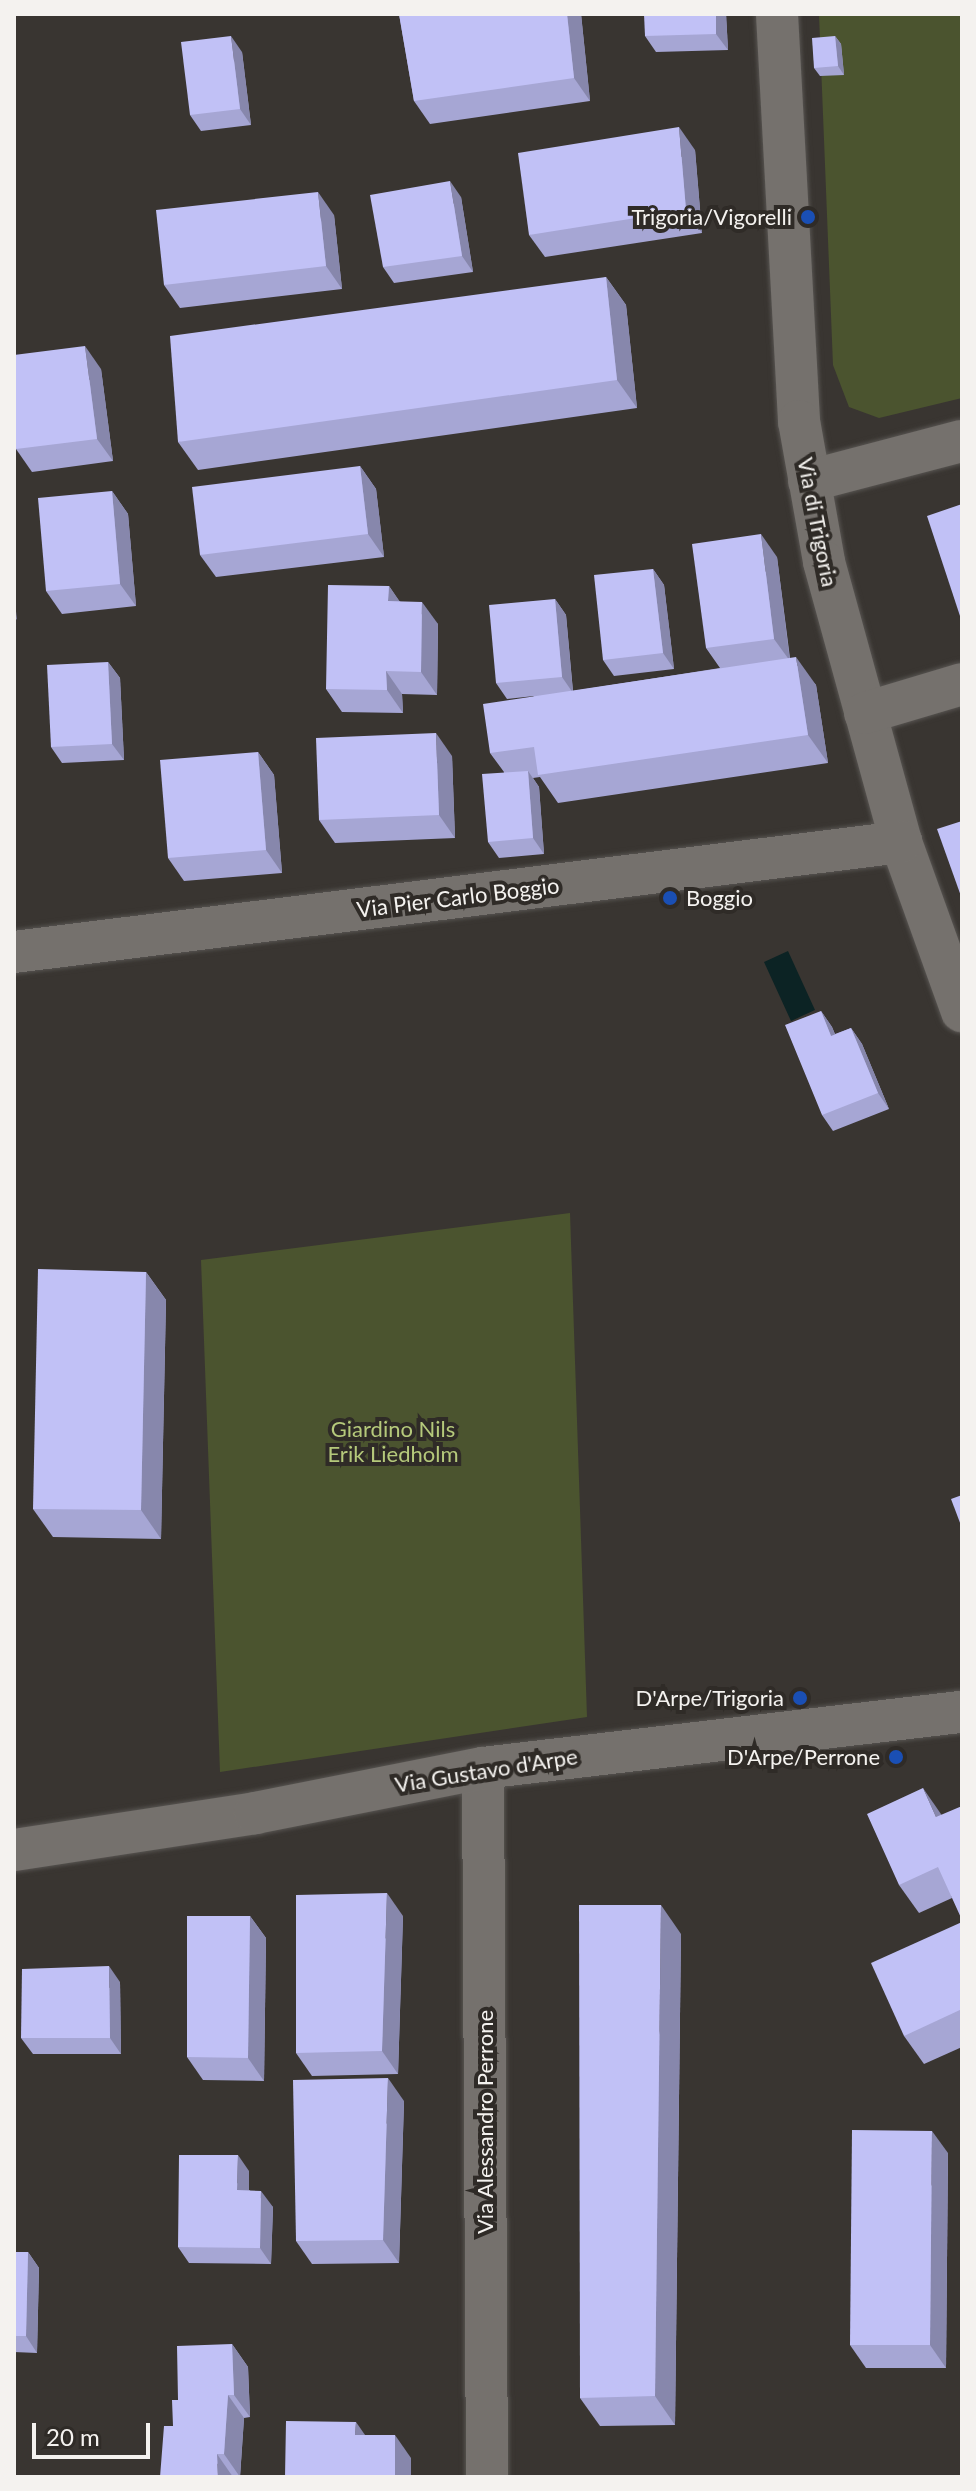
<!DOCTYPE html>
<style>
body{margin:0}
#map{position:relative;width:976px;height:2491px;overflow:hidden;background:#393531;font-family:Lato,sans-serif}
div>[style]{position:absolute}
.green>*{inset:0;background:#4b542f}
.water>*{inset:0;background:#0c2324}
.roads{filter:drop-shadow(0 0 2px #575451) drop-shadow(0 0 2px #575451)}
.minor>*{height:42px;margin:-21px;padding:0 21px;transform-origin:21px;border-radius:21px;background:#75716d}
.wall>*{inset:0;background:#a6a6d4}
.shaded-wall>*{inset:0;background:#8787ac}
.building>*{inset:0;background:#c1c1f6}
.dots>*{width:22px;height:22px;translate:-50% -50%;box-sizing:border-box;border:4px solid #2f2b27;border-radius:50%}
span{translate:-50% -50%;white-space:nowrap;text-align:center;line-height:1.15;-webkit-text-stroke:8px #2f2b27;paint-order:stroke}
.poi-label{font-size:22px;color:#f4f2ef}
.right{translate:-100% -50%;text-align:right}
.left{translate:0 -50%;text-align:left}
.street-label{font-size:22px;color:#f4f2ef}
.park-label{font-size:22px;color:#b5c97b}
.frame{position:absolute;inset:0;border:16px solid #f4f2ef;pointer-events:none}
.scale{position:absolute;left:32px;top:2423px;width:118px;height:36px;box-sizing:border-box;border:4px solid #f4f2ef;border-top:0;padding-left:10px;font-size:24px;line-height:28px;white-space:nowrap;color:#f4f2ef;-webkit-text-stroke:6px #2f2b27;paint-order:stroke}
</style>
<div id="map">
<div class="green">
<div style="clip-path:polygon(819px 14px,962px 14px,962px 398px,879px 418px,849px 407px,833px 365px)"></div>
<div style="clip-path:polygon(570px 1213px,587px 1717px,220px 1772px,201px 1260px)"></div>
</div>
<div class="water">
<div style="clip-path:polygon(788px 951px,815px 1010px,791px 1021px,764px 962px)"></div>
</div>
<div class="roads">
<div class="minor">
<div style="left:777px;top:14px;width:408px;rotate:86.9deg"></div>
<div style="left:799px;top:421px;width:143px;rotate:79.9deg"></div>
<div style="left:824px;top:562px;width:290px;rotate:74.6deg"></div>
<div style="left:901px;top:842px;width:180px;rotate:70.2deg"></div>
<div style="left:809px;top:481px;width:158px;rotate:-14.7deg"></div>
<div style="left:865px;top:713px;width:101px;rotate:-16.6deg"></div>
<div style="left:14px;top:952px;width:894px;rotate:-7.07deg"></div>
<div style="left:483px;top:1768px;width:709px;rotate:89.68deg"></div>
<div style="left:14px;top:1850px;width:244px;rotate:-8.7deg"></div>
<div style="left:255px;top:1813px;width:232px;rotate:-11.2deg"></div>
<div style="left:483px;top:1768px;width:482px;rotate:-6.7deg"></div>
</div>
</div>
<div class="wall">
<div style="clip-path:polygon(399px 14px,581px 14px,590px 101px,430px 124px,414px 101px)"></div>
<div style="clip-path:polygon(726px 14px,728px 50px,656px 52px,645px 36px)"></div>
<div style="clip-path:polygon(835px 36px,841px 44px,844px 75px,820px 76px,814px 68px)"></div>
<div style="clip-path:polygon(242px 52px,251px 125px,201px 131px,190px 115px)"></div>
<div style="clip-path:polygon(695px 150px,702px 233px,545px 257px,529px 235px)"></div>
<div style="clip-path:polygon(461px 197px,473px 272px,394px 283px,383px 267px)"></div>
<div style="clip-path:polygon(334px 215px,342px 289px,180px 308px,164px 285px)"></div>
<div style="clip-path:polygon(606px 277px,626px 305px,637px 408px,198px 470px,178px 442px)"></div>
<div style="clip-path:polygon(101px 369px,113px 461px,32px 472px,16px 449px)"></div>
<div style="clip-path:polygon(360px 466px,376px 489px,384px 557px,216px 577px,200px 555px)"></div>
<div style="clip-path:polygon(112px 491px,128px 514px,136px 606px,62px 614px,46px 591px)"></div>
<div style="clip-path:polygon(777px 557px,790px 658px,816px 685px,828px 763px,558px 803px,540px 777px,533px 778px,539px 787px,544px 854px,499px 858px,488px 842px,504px 772px,490px 753px,534px 696px,507px 699px,496px 683px,555px 599px,566px 615px,573px 691px,720px 668px,706px 648px)"></div>
<div style="clip-path:polygon(653px 569px,664px 585px,674px 669px,614px 676px,603px 660px)"></div>
<div style="clip-path:polygon(389px 586px,399px 601px,438px 624px,437px 695px,402px 694px,403px 713px,342px 712px,326px 689px)"></div>
<div style="clip-path:polygon(108px 662px,120px 678px,124px 760px,62px 763px,51px 747px)"></div>
<div style="clip-path:polygon(258px 752px,274px 775px,282px 873px,184px 881px,168px 858px)"></div>
<div style="clip-path:polygon(452px 756px,455px 838px,335px 843px,319px 820px)"></div>
<div style="clip-path:polygon(821px 1011px,832px 1027px,835px 1034px,851px 1028px,862px 1044px,889px 1109px,833px 1131px,822px 1115px)"></div>
<div style="clip-path:polygon(146px 1272px,166px 1300px,161px 1539px,53px 1537px,33px 1509px)"></div>
<div style="clip-path:polygon(923px 1788px,952px 1898px,919px 1913px,899px 1885px)"></div>
<div style="clip-path:polygon(250px 1916px,266px 1938px,264px 2081px,203px 2080px,187px 2057px)"></div>
<div style="clip-path:polygon(403px 1916px,398px 2074px,312px 2076px,296px 2053px)"></div>
<div style="clip-path:polygon(962px 1922px,962px 2047px,924px 2064px,904px 2036px)"></div>
<div style="clip-path:polygon(681px 1934px,675px 2425px,600px 2426px,580px 2398px)"></div>
<div style="clip-path:polygon(120px 1982px,121px 2054px,33px 2054px,21px 2038px)"></div>
<div style="clip-path:polygon(404px 2101px,399px 2263px,312px 2264px,296px 2241px)"></div>
<div style="clip-path:polygon(948px 2153px,946px 2368px,866px 2368px,850px 2345px)"></div>
<div style="clip-path:polygon(249px 2171px,249px 2190px,273px 2207px,271px 2264px,189px 2263px,178px 2247px)"></div>
<div style="clip-path:polygon(14px 2252px,28px 2252px,39px 2268px,37px 2353px,14px 2352px)"></div>
<div style="clip-path:polygon(232px 2344px,248px 2367px,250px 2417px,244px 2418px,240px 2477px,233px 2477px,173px 2426px,178px 2400px)"></div>
</div>
<div class="shaded-wall">
<div style="clip-path:polygon(567px 14px,581px 14px,590px 101px,574px 78px)"></div>
<div style="clip-path:polygon(716px 14px,726px 14px,728px 50px,716px 34px)"></div>
<div style="clip-path:polygon(231px 36px,242px 52px,251px 125px,240px 109px)"></div>
<div style="clip-path:polygon(835px 36px,841px 44px,844px 75px,838px 66px)"></div>
<div style="clip-path:polygon(679px 127px,695px 150px,702px 233px,686px 210px)"></div>
<div style="clip-path:polygon(450px 181px,461px 197px,473px 272px,462px 256px)"></div>
<div style="clip-path:polygon(318px 192px,334px 215px,342px 289px,326px 266px)"></div>
<div style="clip-path:polygon(606px 277px,626px 305px,637px 408px,617px 380px)"></div>
<div style="clip-path:polygon(85px 346px,101px 369px,113px 461px,97px 439px)"></div>
<div style="clip-path:polygon(360px 466px,376px 489px,384px 557px,368px 534px)"></div>
<div style="clip-path:polygon(112px 491px,128px 514px,136px 606px,120px 584px)"></div>
<div style="clip-path:polygon(761px 534px,777px 557px,790px 661px,774px 639px)"></div>
<div style="clip-path:polygon(653px 569px,664px 585px,674px 669px,663px 653px)"></div>
<div style="clip-path:polygon(389px 586px,405px 609px,388px 601px)"></div>
<div style="clip-path:polygon(14px 595px,17px 620px,14px 616px)"></div>
<div style="clip-path:polygon(555px 599px,566px 615px,573px 693px,562px 677px)"></div>
<div style="clip-path:polygon(422px 602px,438px 624px,437px 695px,421px 672px)"></div>
<div style="clip-path:polygon(796px 657px,816px 685px,828px 763px,808px 735px)"></div>
<div style="clip-path:polygon(108px 662px,120px 678px,124px 760px,112px 744px)"></div>
<div style="clip-path:polygon(386px 671px,402px 694px,403px 713px,387px 690px)"></div>
<div style="clip-path:polygon(436px 733px,452px 756px,455px 838px,439px 815px)"></div>
<div style="clip-path:polygon(258px 752px,274px 775px,282px 873px,266px 850px)"></div>
<div style="clip-path:polygon(528px 771px,539px 787px,544px 854px,533px 838px)"></div>
<div style="clip-path:polygon(821px 1011px,832px 1027px,842px 1052px,831px 1036px)"></div>
<div style="clip-path:polygon(851px 1028px,862px 1044px,889px 1109px,878px 1093px)"></div>
<div style="clip-path:polygon(146px 1272px,166px 1300px,161px 1539px,141px 1510px)"></div>
<div style="clip-path:polygon(923px 1788px,943px 1817px,936px 1817px)"></div>
<div style="clip-path:polygon(387px 1893px,403px 1916px,398px 2074px,382px 2051px)"></div>
<div style="clip-path:polygon(661px 1905px,681px 1934px,675px 2425px,655px 2396px)"></div>
<div style="clip-path:polygon(250px 1916px,266px 1938px,264px 2081px,248px 2058px)"></div>
<div style="clip-path:polygon(109px 1966px,120px 1982px,121px 2054px,110px 2038px)"></div>
<div style="clip-path:polygon(388px 2078px,404px 2101px,399px 2263px,383px 2240px)"></div>
<div style="clip-path:polygon(932px 2131px,948px 2153px,946px 2368px,930px 2345px)"></div>
<div style="clip-path:polygon(238px 2155px,249px 2171px,249px 2206px,237px 2190px)"></div>
<div style="clip-path:polygon(261px 2191px,273px 2207px,271px 2264px,260px 2248px)"></div>
<div style="clip-path:polygon(28px 2252px,39px 2268px,37px 2353px,26px 2336px)"></div>
<div style="clip-path:polygon(232px 2344px,248px 2367px,250px 2417px,234px 2395px)"></div>
<div style="clip-path:polygon(228px 2395px,244px 2418px,240px 2477px,224px 2454px)"></div>
<div style="clip-path:polygon(356px 2422px,372px 2445px,355px 2435px)"></div>
<div style="clip-path:polygon(395px 2435px,411px 2458px,411px 2477px,395px 2477px)"></div>
<div style="clip-path:polygon(217px 2454px,233px 2477px,218px 2477px)"></div>
</div>
<div class="building">
<div style="clip-path:polygon(399px 14px,567px 14px,574px 78px,414px 101px)"></div>
<div style="clip-path:polygon(644px 14px,716px 14px,716px 34px,645px 36px)"></div>
<div style="clip-path:polygon(231px 36px,240px 109px,190px 115px,181px 42px)"></div>
<div style="clip-path:polygon(835px 36px,838px 66px,814px 68px,812px 38px)"></div>
<div style="clip-path:polygon(679px 127px,686px 210px,529px 235px,518px 153px)"></div>
<div style="clip-path:polygon(450px 181px,462px 256px,383px 267px,370px 195px)"></div>
<div style="clip-path:polygon(318px 192px,326px 266px,164px 285px,156px 210px)"></div>
<div style="clip-path:polygon(606px 277px,617px 380px,178px 442px,170px 336px)"></div>
<div style="clip-path:polygon(85px 346px,97px 439px,16px 449px,14px 436px,14px 355px)"></div>
<div style="clip-path:polygon(360px 466px,368px 534px,200px 555px,192px 487px)"></div>
<div style="clip-path:polygon(112px 491px,120px 584px,46px 591px,38px 498px)"></div>
<div style="clip-path:polygon(962px 504px,962px 615px,960px 616px,927px 516px)"></div>
<div style="clip-path:polygon(761px 534px,774px 639px,706px 648px,692px 544px)"></div>
<div style="clip-path:polygon(653px 569px,663px 653px,603px 660px,594px 575px)"></div>
<div style="clip-path:polygon(328px 585px,389px 586px,388px 601px,422px 602px,421px 672px,386px 671px,387px 690px,326px 689px)"></div>
<div style="clip-path:polygon(555px 599px,562px 677px,496px 683px,489px 605px)"></div>
<div style="clip-path:polygon(796px 657px,808px 735px,538px 775px,534px 747px,490px 753px,483px 704px)"></div>
<div style="clip-path:polygon(108px 662px,112px 744px,51px 747px,47px 665px)"></div>
<div style="clip-path:polygon(436px 733px,439px 815px,319px 820px,316px 738px)"></div>
<div style="clip-path:polygon(258px 752px,266px 850px,168px 858px,160px 760px)"></div>
<div style="clip-path:polygon(528px 771px,533px 838px,488px 842px,482px 774px)"></div>
<div style="clip-path:polygon(962px 821px,962px 899px,937px 829px)"></div>
<div style="clip-path:polygon(821px 1011px,831px 1036px,851px 1028px,878px 1093px,822px 1115px,785px 1025px)"></div>
<div style="clip-path:polygon(38px 1269px,146px 1272px,141px 1510px,33px 1509px)"></div>
<div style="clip-path:polygon(962px 1495px,962px 1528px,951px 1499px)"></div>
<div style="clip-path:polygon(923px 1788px,936px 1817px,962px 1806px,962px 1920px,938px 1867px,899px 1885px,867px 1814px)"></div>
<div style="clip-path:polygon(387px 1893px,382px 2051px,296px 2053px,296px 1895px)"></div>
<div style="clip-path:polygon(579px 1905px,661px 1905px,655px 2396px,580px 2398px)"></div>
<div style="clip-path:polygon(187px 1916px,250px 1916px,248px 2058px,187px 2057px)"></div>
<div style="clip-path:polygon(962px 1922px,962px 2009px,904px 2036px,871px 1963px)"></div>
<div style="clip-path:polygon(109px 1966px,110px 2038px,21px 2038px,22px 1969px)"></div>
<div style="clip-path:polygon(388px 2078px,383px 2240px,296px 2241px,293px 2080px)"></div>
<div style="clip-path:polygon(852px 2130px,932px 2131px,930px 2345px,850px 2345px)"></div>
<div style="clip-path:polygon(179px 2155px,238px 2155px,237px 2190px,261px 2191px,260px 2248px,178px 2247px)"></div>
<div style="clip-path:polygon(14px 2252px,28px 2252px,26px 2336px,14px 2336px)"></div>
<div style="clip-path:polygon(232px 2344px,234px 2395px,228px 2395px,224px 2454px,217px 2454px,218px 2477px,160px 2477px,164px 2426px,173px 2426px,172px 2400px,178px 2400px,177px 2346px)"></div>
<div style="clip-path:polygon(286px 2421px,356px 2422px,355px 2435px,395px 2435px,395px 2477px,285px 2477px)"></div>
</div>
<div class="dots">
<div style="left:808px;top:217px;background:#1a4fb4"></div>
<div style="left:670px;top:898px;background:#1a4fb4"></div>
<div style="left:800px;top:1698px;background:#1a4fb4"></div>
<div style="left:896px;top:1757px;background:#1a4fb4"></div>
</div>
<div class="poi-label">
<span class="right" style="left:792px;top:217px">Trigoria/Vigorelli</span>
<span class="left" style="left:686px;top:898px">Boggio</span>
<span class="right" style="left:784px;top:1698px">D'Arpe/Trigoria</span>
<span class="right" style="left:880px;top:1757px">D'Arpe/Perrone</span>
</div>
<div class="street-label">
<span style="left:818px;top:522px;rotate:79deg">Via di Trigoria</span>
<span style="left:458px;top:897px;rotate:-7deg">Via Pier Carlo Boggio</span>
<span style="left:486px;top:1770px;rotate:-9deg">Via Gustavo d'Arpe</span>
<span style="left:485px;top:2122px;rotate:-90deg">Via Alessandro Perrone</span>
</div>
<div class="park-label">
<span style="left:393px;top:1441px">Giardino Nils<br>Erik Liedholm</span>
</div>
<div class="frame"></div>
<div class="scale">20 m</div>
</div>
